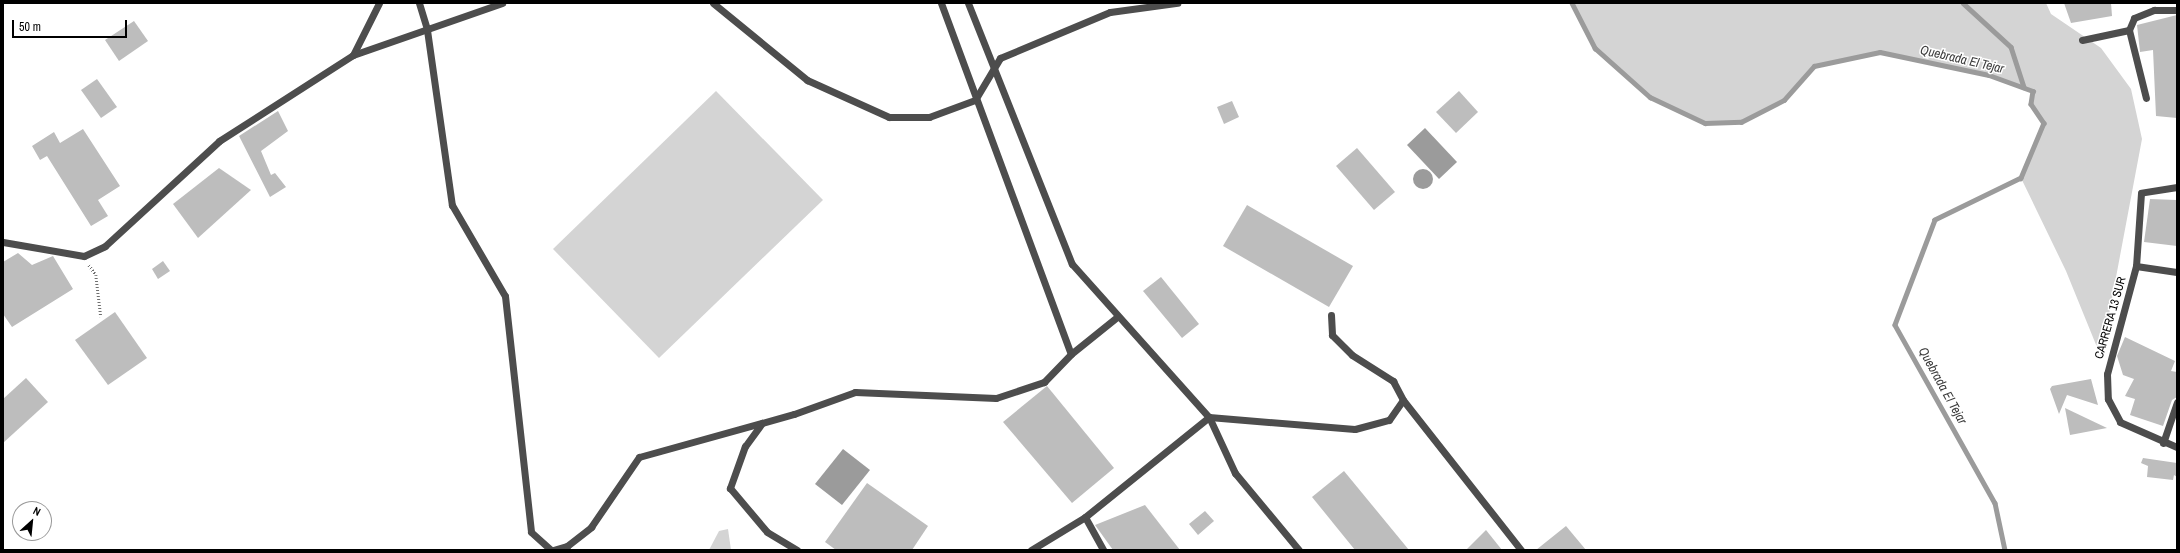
<!DOCTYPE html>
<style>
body{margin:0}
#map{position:relative;width:2180px;height:553px;overflow:hidden;background:#fff;font-family:"Archivo Narrow",sans-serif}
div>[style]{position:absolute}
.green>*{inset:0;background:#d4d4d4}
.water>*{inset:0;background:#9b9b9b}
.round{border-radius:50%}
.stream>*{height:4.5px;margin:-2.25px;padding:0 2.25px;transform-origin:2.25px;border-radius:2.25px;background:#9b9b9b}
.building>*{inset:0;background:#bdbdbd}
.path>*{height:2.5px;margin-top:-1.25px;transform-origin:0;background:repeating-linear-gradient(90deg,#6f6f6f 0 1px,transparent 0 3px)}
.minor>*{height:7px;margin:-3.5px;padding:0 3.5px;transform-origin:3.5px;border-radius:3.5px;background:#4d4d4d}
span{translate:-50% -50%;white-space:nowrap;text-align:center;line-height:1.15;-webkit-text-stroke:3px #fff;paint-order:stroke}
.street-label{font-size:12px;color:#000}
.water-label{font-size:13px;color:#3c3c3c;font-style:italic}
.frame{position:absolute;inset:0;border:4px solid #000;pointer-events:none}
.north{position:absolute;left:12px;top:501px;width:40px;height:40px;box-sizing:border-box;background:#fff;border:1px solid #999;border-radius:50%;rotate:27deg;font-size:11px;font-weight:700;line-height:16px;text-align:center;color:#000}
.north::after{content:'';display:block;margin:auto;width:14px;height:18px;background:#000;clip-path:polygon(50% 0,100% 100%,50% 72%,0 100%)}
.scale{position:absolute;left:12px;top:20px;width:115px;height:18px;box-sizing:border-box;border:2px solid #000;border-top:0;padding-left:5px;font-size:12px;line-height:14px;white-space:nowrap;color:#000;-webkit-text-stroke:3px #fff;paint-order:stroke}
</style>
<div id="map">
<div class="green">
<div style="clip-path:polygon(1572px 3px,2046px 3px,2051px 14px,2101px 48px,2131px 89px,2142px 139px,2101px 357px,2066px 271px,2021px 178px,2044px 123px,2033px 107px,2033px 91px,1989px 75px,1880px 52px,1814px 66px,1784px 100px,1741px 122px,1705px 123px,1650px 97px,1595px 48px)"></div>
<div style="clip-path:polygon(716px 91px,823px 200px,659px 358px,553px 249px)"></div>
<div style="clip-path:polygon(728px 529px,731px 550px,709px 550px,719px 531px)"></div>
</div>
<div class="water">
<div style="clip-path:polygon(1425px 128px,1457px 162px,1439px 179px,1407px 145px)"></div>
<div class="round" style="left:1413px;top:169px;width:20px;height:20px"></div>
<div style="clip-path:polygon(843px 449px,870px 470px,842px 505px,815px 484px)"></div>
</div>
<div class="stream">
<div style="left:1572px;top:3px;width:51px;rotate:62.9deg"></div>
<div style="left:1595px;top:48px;width:74px;rotate:41.7deg"></div>
<div style="left:1650px;top:97px;width:61px;rotate:25.3deg"></div>
<div style="left:1705px;top:123px;width:36px;rotate:-2deg"></div>
<div style="left:1741px;top:122px;width:48px;rotate:-27.1deg"></div>
<div style="left:1784px;top:100px;width:45px;rotate:-48.6deg"></div>
<div style="left:1814px;top:66px;width:67px;rotate:-12deg"></div>
<div style="left:1880px;top:52px;width:111px;rotate:11.9deg"></div>
<div style="left:1989px;top:75px;width:47px;rotate:20deg"></div>
<div style="left:2033px;top:91px;width:13px;rotate:99deg"></div>
<div style="left:2031px;top:104px;width:23px;rotate:56deg"></div>
<div style="left:2044px;top:123px;width:60px;rotate:112.7deg"></div>
<div style="left:2021px;top:178px;width:96px;rotate:154deg"></div>
<div style="left:1935px;top:220px;width:112px;rotate:110.9deg"></div>
<div style="left:1895px;top:325px;width:204px;rotate:60.7deg"></div>
<div style="left:1995px;top:503px;width:48px;rotate:78deg"></div>
<div style="left:1963px;top:3px;width:65px;rotate:42.5deg"></div>
<div style="left:2011px;top:47px;width:42px;rotate:72deg"></div>
</div>
<div class="building">
<div style="clip-path:polygon(2064px 3px,2111px 3px,2112px 16px,2071px 23px)"></div>
<div style="clip-path:polygon(2177px 15px,2177px 118px,2156px 116px,2153px 50px,2140px 52px,2137px 25px)"></div>
<div style="clip-path:polygon(134px 21px,148px 41px,119px 61px,105px 40px)"></div>
<div style="clip-path:polygon(97px 79px,117px 107px,101px 118px,81px 90px)"></div>
<div style="clip-path:polygon(1459px 91px,1478px 112px,1456px 133px,1436px 112px)"></div>
<div style="clip-path:polygon(1232px 101px,1239px 117px,1224px 124px,1217px 107px)"></div>
<div style="clip-path:polygon(278px 111px,288px 131px,261px 151px,271px 175px,275px 173px,286px 187px,270px 197px,239px 136px)"></div>
<div style="clip-path:polygon(83px 129px,120px 186px,98px 200px,108px 216px,91px 226px,47px 156px,40px 160px,32px 146px,54px 132px,60px 143px)"></div>
<div style="clip-path:polygon(1357px 148px,1395px 192px,1374px 210px,1336px 166px)"></div>
<div style="clip-path:polygon(219px 168px,251px 190px,198px 238px,173px 204px)"></div>
<div style="clip-path:polygon(2150px 199px,2177px 200px,2177px 246px,2144px 242px)"></div>
<div style="clip-path:polygon(1247px 205px,1353px 266px,1329px 307px,1223px 246px)"></div>
<div style="clip-path:polygon(18px 253px,32px 265px,53px 256px,73px 289px,12px 327px,3px 314px,3px 262px)"></div>
<div style="clip-path:polygon(163px 261px,170px 271px,158px 279px,152px 269px)"></div>
<div style="clip-path:polygon(1161px 277px,1199px 324px,1182px 338px,1143px 291px)"></div>
<div style="clip-path:polygon(115px 312px,147px 358px,108px 385px,75px 340px)"></div>
<div style="clip-path:polygon(2125px 337px,2175px 361px,2171px 371px,2177px 372px,2177px 397px,2172px 400px,2163px 426px,2130px 415px,2135px 399px,2125px 396px,2134px 379px,2123px 375px,2117px 356px)"></div>
<div style="clip-path:polygon(26px 378px,48px 402px,3px 443px,3px 399px)"></div>
<div style="clip-path:polygon(2091px 379px,2098px 405px,2067px 395px,2059px 414px,2050px 389px,2052px 386px)"></div>
<div style="clip-path:polygon(1047px 386px,1114px 468px,1072px 503px,1003px 422px)"></div>
<div style="clip-path:polygon(2065px 408px,2107px 428px,2070px 435px)"></div>
<div style="clip-path:polygon(2143px 458px,2177px 463px,2177px 477px,2174px 475px,2173px 480px,2147px 477px,2148px 466px,2141px 463px)"></div>
<div style="clip-path:polygon(1344px 471px,1409px 550px,1355px 550px,1312px 497px)"></div>
<div style="clip-path:polygon(867px 483px,928px 526px,912px 550px,836px 550px,825px 542px)"></div>
<div style="clip-path:polygon(1145px 505px,1180px 550px,1113px 550px,1095px 525px)"></div>
<div style="clip-path:polygon(1205px 511px,1214px 521px,1198px 535px,1189px 524px)"></div>
<div style="clip-path:polygon(1566px 526px,1586px 550px,1536px 550px)"></div>
<div style="clip-path:polygon(1486px 530px,1502px 550px,1466px 550px)"></div>
</div>
<div class="path">
<div style="left:89px;top:265px;width:12px;rotate:55deg"></div>
<div style="left:96px;top:275px;width:42px;rotate:83.2deg"></div>
</div>
<div class="minor">
<div style="left:419px;top:3px;width:28px;rotate:73deg"></div>
<div style="left:427px;top:30px;width:177px;rotate:81.9deg"></div>
<div style="left:452px;top:205px;width:105px;rotate:59.8deg"></div>
<div style="left:505px;top:296px;width:237px;rotate:83.7deg"></div>
<div style="left:531px;top:532px;width:27px;rotate:42deg"></div>
<div style="left:713px;top:3px;width:122px;rotate:39.3deg"></div>
<div style="left:807px;top:80px;width:90px;rotate:24.3deg"></div>
<div style="left:889px;top:117px;width:40px"></div>
<div style="left:929px;top:117px;width:49px;rotate:-20.3deg"></div>
<div style="left:975px;top:100px;width:49px;rotate:-59.2deg"></div>
<div style="left:1000px;top:58px;width:119px;rotate:-22.7deg"></div>
<div style="left:1110px;top:12px;width:68px;rotate:-7.7deg"></div>
<div style="left:941px;top:3px;width:374px;rotate:69.7deg"></div>
<div style="left:968px;top:3px;width:281px;rotate:68.3deg"></div>
<div style="left:1072px;top:264px;width:205px;rotate:48.2deg"></div>
<div style="left:1209px;top:417px;width:62px;rotate:65.1deg"></div>
<div style="left:1235px;top:473px;width:100px;rotate:50.3deg"></div>
<div style="left:2129px;top:30px;width:70px;rotate:76deg"></div>
<div style="left:2082px;top:40px;width:48px;rotate:-12deg"></div>
<div style="left:2129px;top:30px;width:13px;rotate:-67deg"></div>
<div style="left:2134px;top:18px;width:22px;rotate:-22deg"></div>
<div style="left:2154px;top:10px;width:23px"></div>
<div style="left:353px;top:55px;width:58px;rotate:-63.4deg"></div>
<div style="left:2177px;top:187px;width:36px;rotate:171deg"></div>
<div style="left:2141px;top:193px;width:73px;rotate:93.9deg"></div>
<div style="left:2136px;top:266px;width:112px;rotate:105deg"></div>
<div style="left:2107px;top:374px;width:25px;rotate:88deg"></div>
<div style="left:2108px;top:399px;width:26px;rotate:62deg"></div>
<div style="left:2120px;top:422px;width:62px;rotate:23.7deg"></div>
<div style="left:3px;top:242px;width:82px;rotate:9.8deg"></div>
<div style="left:84px;top:256px;width:23px;rotate:-25deg"></div>
<div style="left:105px;top:246px;width:155px;rotate:-42.6deg"></div>
<div style="left:219px;top:141px;width:159px;rotate:-32.7deg"></div>
<div style="left:353px;top:55px;width:158px;rotate:-19.2deg"></div>
<div style="left:2136px;top:266px;width:41px;rotate:8.3deg"></div>
<div style="left:1331px;top:315px;width:20px;rotate:87deg"></div>
<div style="left:1332px;top:335px;width:28px;rotate:45deg"></div>
<div style="left:1352px;top:355px;width:49px;rotate:32.4deg"></div>
<div style="left:1393px;top:381px;width:21px;rotate:62deg"></div>
<div style="left:1403px;top:400px;width:191px;rotate:51.8deg"></div>
<div style="left:762px;top:423px;width:29px;rotate:126deg"></div>
<div style="left:745px;top:446px;width:45px;rotate:109.7deg"></div>
<div style="left:730px;top:488px;width:57px;rotate:49.9deg"></div>
<div style="left:767px;top:532px;width:35px;rotate:31deg"></div>
<div style="left:2163px;top:443px;width:43px;rotate:-71.1deg"></div>
<div style="left:1085px;top:517px;width:38px;rotate:61deg"></div>
<div style="left:553px;top:550px;width:15px;rotate:-16deg"></div>
<div style="left:567px;top:546px;width:31px;rotate:-38deg"></div>
<div style="left:591px;top:527px;width:85px;rotate:-55.6deg"></div>
<div style="left:639px;top:457px;width:161px;rotate:-15.5deg"></div>
<div style="left:794px;top:414px;width:65px;rotate:-19.8deg"></div>
<div style="left:855px;top:392px;width:141px;rotate:2.4deg"></div>
<div style="left:996px;top:398px;width:51px;rotate:-18.4deg"></div>
<div style="left:1044px;top:382px;width:39px;rotate:-46deg"></div>
<div style="left:1071px;top:354px;width:59px;rotate:-38.8deg"></div>
<div style="left:1031px;top:550px;width:63px;rotate:-31.4deg"></div>
<div style="left:1085px;top:517px;width:159px;rotate:-38.9deg"></div>
<div style="left:1209px;top:417px;width:146px;rotate:4.7deg"></div>
<div style="left:1355px;top:429px;width:35px;rotate:-15deg"></div>
<div style="left:1389px;top:420px;width:24px;rotate:-55deg"></div>
</div>
<div class="street-label">
<span style="left:2111px;top:318px;rotate:-74deg">CARRERA 13 SUR</span>
</div>
<div class="water-label">
<span style="left:1962px;top:60px;rotate:13deg">Quebrada El Tejar</span>
<span style="left:1942px;top:386px;rotate:61deg">Quebrada El Tejar</span>
</div>
<div class="frame"></div>
<div class="north">N</div>
<div class="scale">50 m</div>
</div>
